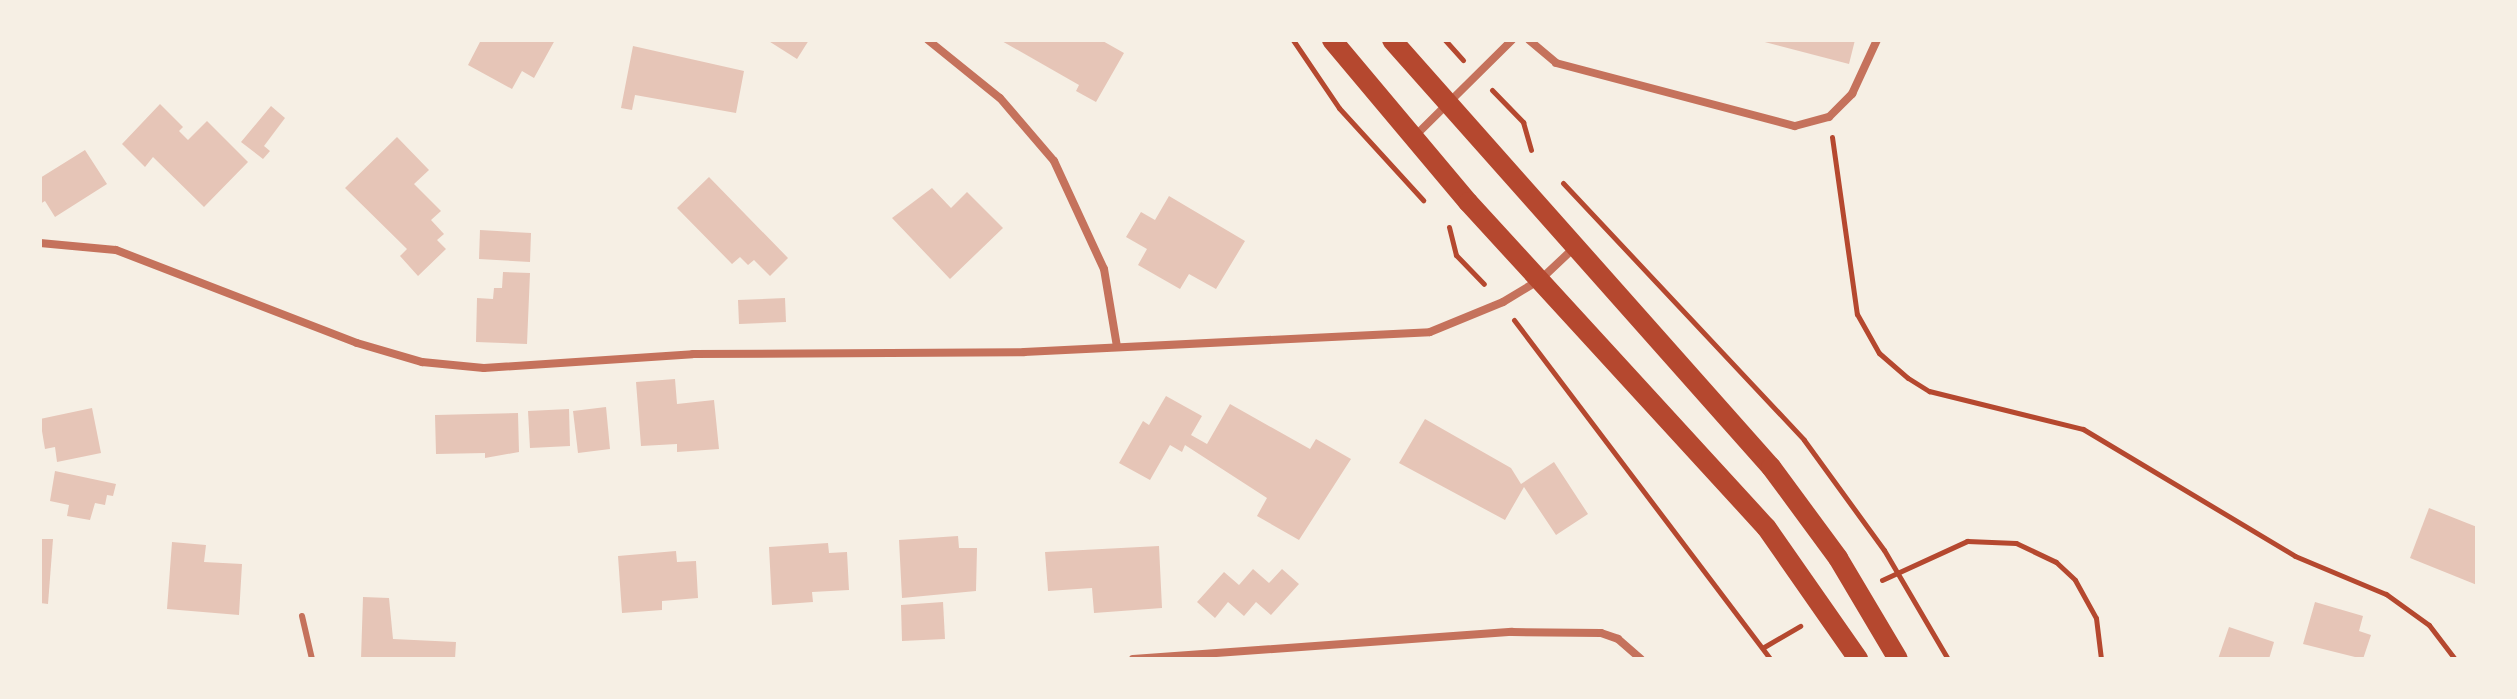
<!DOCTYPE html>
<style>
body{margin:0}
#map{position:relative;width:2517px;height:699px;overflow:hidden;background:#f6efe4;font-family:"Public Sans",sans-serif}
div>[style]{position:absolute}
.building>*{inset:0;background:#e6c5b7}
.path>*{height:5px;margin:-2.5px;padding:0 2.5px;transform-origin:2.5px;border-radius:2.5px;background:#b5482f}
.service>*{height:6px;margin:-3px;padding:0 3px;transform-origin:3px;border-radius:3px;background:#c5725c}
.minor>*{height:8px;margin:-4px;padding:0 4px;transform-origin:4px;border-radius:4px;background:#c5725c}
.primary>*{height:20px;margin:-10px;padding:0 10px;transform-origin:10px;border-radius:10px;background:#b5482f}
span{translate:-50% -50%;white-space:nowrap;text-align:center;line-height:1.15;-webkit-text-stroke:8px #f6efe4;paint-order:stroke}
.frame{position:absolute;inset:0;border:42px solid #f6efe4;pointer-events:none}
</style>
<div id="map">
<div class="building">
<div style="clip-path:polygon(481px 40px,555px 40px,534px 78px,522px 71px,512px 89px,468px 65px)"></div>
<div style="clip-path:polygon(767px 40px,809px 40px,797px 59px)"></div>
<div style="clip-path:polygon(1000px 40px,1101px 40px,1124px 53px,1096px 102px,1076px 91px,1079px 85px)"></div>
<div style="clip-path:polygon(1757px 40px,1855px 40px,1849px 64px)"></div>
<div style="clip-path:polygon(633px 46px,744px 71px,736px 113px,635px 95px,632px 110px,621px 108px)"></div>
<div style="clip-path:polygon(160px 104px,183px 127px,179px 131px,188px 140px,207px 121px,248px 162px,204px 207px,153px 157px,145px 167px,122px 144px)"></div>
<div style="clip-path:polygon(271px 106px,285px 118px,264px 146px,270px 151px,263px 159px,241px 142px)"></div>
<div style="clip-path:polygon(397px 137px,429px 170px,414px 184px,441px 211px,431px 220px,444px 234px,437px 240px,446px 249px,418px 276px,400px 256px,407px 249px,345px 188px)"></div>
<div style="clip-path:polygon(85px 150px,107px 184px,55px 217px,45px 201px,40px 204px,40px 178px)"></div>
<div style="clip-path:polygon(709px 177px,788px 258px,770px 276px,754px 260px,748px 265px,740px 257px,732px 264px,677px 208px)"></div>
<div style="clip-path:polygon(932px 188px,951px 208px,967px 192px,1003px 228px,950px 279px,892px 218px)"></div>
<div style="clip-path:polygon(1169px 196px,1245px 241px,1216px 289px,1189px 274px,1180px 289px,1138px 265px,1147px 249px,1126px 237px,1141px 212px,1155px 220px)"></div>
<div style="clip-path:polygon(480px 230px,531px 233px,530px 262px,479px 259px)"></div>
<div style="clip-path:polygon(503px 272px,530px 273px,527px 344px,476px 342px,477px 298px,493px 299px,494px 288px,502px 288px)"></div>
<div style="clip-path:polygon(785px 298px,786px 322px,739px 324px,738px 300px)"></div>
<div style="clip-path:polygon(675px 379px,677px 404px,714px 400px,719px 449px,677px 452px,677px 444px,641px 446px,636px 382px)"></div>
<div style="clip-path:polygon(1166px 396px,1202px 416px,1191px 435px,1207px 444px,1230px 404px,1310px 449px,1316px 439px,1351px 459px,1299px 540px,1257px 516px,1267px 498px,1185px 445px,1182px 452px,1170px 445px,1150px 480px,1119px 463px,1143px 421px,1149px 425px)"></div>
<div style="clip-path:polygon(606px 407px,610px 449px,578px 453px,573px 411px)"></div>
<div style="clip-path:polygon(92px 408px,101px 453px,57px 462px,55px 447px,45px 449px,40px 419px)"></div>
<div style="clip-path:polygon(569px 409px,570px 446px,530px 448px,528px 411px)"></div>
<div style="clip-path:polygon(518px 413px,519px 452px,485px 458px,485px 453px,436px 454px,435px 415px)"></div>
<div style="clip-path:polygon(1425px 419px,1511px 468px,1521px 484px,1554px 462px,1588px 514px,1556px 535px,1524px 487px,1505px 520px,1399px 463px)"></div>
<div style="clip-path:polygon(55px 471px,116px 484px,113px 496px,107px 495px,105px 505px,95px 503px,90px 520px,67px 516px,69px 505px,50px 501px)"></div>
<div style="clip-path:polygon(2429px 508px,2477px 527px,2477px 585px,2410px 558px)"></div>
<div style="clip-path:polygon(958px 536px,959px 548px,977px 548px,976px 591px,902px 598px,899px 540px)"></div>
<div style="clip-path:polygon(40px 539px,53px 539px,48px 604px,40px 603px)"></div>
<div style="clip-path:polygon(172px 542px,206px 545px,204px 562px,242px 564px,239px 615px,167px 609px)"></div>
<div style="clip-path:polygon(828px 543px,829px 553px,847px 552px,849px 590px,812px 592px,813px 602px,772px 605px,769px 547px)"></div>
<div style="clip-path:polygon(1159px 546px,1162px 608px,1094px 613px,1092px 588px,1048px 591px,1045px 552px)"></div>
<div style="clip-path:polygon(676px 551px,677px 562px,696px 561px,698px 598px,662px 601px,662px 610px,622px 613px,618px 556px)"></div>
<div style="clip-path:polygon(1253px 569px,1269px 583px,1282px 569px,1299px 584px,1271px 615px,1256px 602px,1244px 616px,1228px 602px,1215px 618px,1197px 602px,1224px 572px,1239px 585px)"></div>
<div style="clip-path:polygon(363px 597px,389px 598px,393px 639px,456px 642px,455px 659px,361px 659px)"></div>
<div style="clip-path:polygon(943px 602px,945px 639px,902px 641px,901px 605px)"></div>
<div style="clip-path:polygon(2315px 602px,2363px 616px,2359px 631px,2371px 635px,2363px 659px,2303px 644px)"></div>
<div style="clip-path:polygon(2229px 627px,2274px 642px,2269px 659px,2218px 659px)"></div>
</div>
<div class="path">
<div style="left:1293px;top:40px;width:82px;rotate:55.9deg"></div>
<div style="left:1339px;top:108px;width:125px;rotate:47.6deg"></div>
<div style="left:1445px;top:40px;width:27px;rotate:48deg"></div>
<div style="left:1492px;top:90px;width:45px;rotate:45.9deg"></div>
<div style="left:1523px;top:122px;width:29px;rotate:74deg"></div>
<div style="left:1832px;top:137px;width:179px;rotate:82deg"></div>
<div style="left:1857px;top:314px;width:45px;rotate:60.6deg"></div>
<div style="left:1879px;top:353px;width:38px;rotate:41deg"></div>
<div style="left:1908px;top:378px;width:25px;rotate:32deg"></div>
<div style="left:1929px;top:391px;width:159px;rotate:13.9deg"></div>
<div style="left:2083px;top:429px;width:247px;rotate:30.9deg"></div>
<div style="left:2295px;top:556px;width:99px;rotate:22.7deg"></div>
<div style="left:2386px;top:594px;width:53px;rotate:35.8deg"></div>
<div style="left:2429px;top:625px;width:43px;rotate:52.6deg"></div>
<div style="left:1563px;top:183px;width:352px;rotate:46.8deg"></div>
<div style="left:1804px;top:440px;width:136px;rotate:54deg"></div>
<div style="left:1884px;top:550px;width:126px;rotate:59.6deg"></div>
<div style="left:1449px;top:227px;width:29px;rotate:76deg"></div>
<div style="left:1456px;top:255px;width:40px;rotate:46deg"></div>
<div style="left:1514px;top:320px;width:425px;rotate:52.9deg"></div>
<div style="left:1882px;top:580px;width:94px;rotate:-24.6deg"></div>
<div style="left:1967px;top:541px;width:49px;rotate:2.3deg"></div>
<div style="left:2016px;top:543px;width:44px;rotate:25.4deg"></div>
<div style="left:2056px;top:562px;width:26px;rotate:43deg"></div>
<div style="left:2075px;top:580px;width:43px;rotate:61.1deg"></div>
<div style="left:2096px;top:618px;width:41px;rotate:83deg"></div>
<div style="left:1764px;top:647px;width:42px;rotate:-30.3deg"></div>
</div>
<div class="service">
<div style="left:302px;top:616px;width:44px;rotate:76.9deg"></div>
</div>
<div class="minor">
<div style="left:928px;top:40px;width:92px;rotate:38.9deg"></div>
<div style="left:1000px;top:98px;width:83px;rotate:49.4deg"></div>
<div style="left:1054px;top:161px;width:119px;rotate:65.2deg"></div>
<div style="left:1104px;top:269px;width:79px;rotate:80.5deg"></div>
<div style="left:1529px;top:40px;width:35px;rotate:40deg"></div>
<div style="left:1556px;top:63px;width:247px;rotate:14.8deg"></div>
<div style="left:1795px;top:126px;width:35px;rotate:-15deg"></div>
<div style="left:1829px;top:117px;width:33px;rotate:-45deg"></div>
<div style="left:1852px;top:94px;width:60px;rotate:-65.2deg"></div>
<div style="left:1413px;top:138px;width:139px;rotate:-44.7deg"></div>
<div style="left:40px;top:243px;width:76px;rotate:5.3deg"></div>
<div style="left:116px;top:250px;width:258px;rotate:21.1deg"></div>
<div style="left:357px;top:343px;width:68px;rotate:16.3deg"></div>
<div style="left:422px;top:362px;width:62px;rotate:5.5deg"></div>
<div style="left:484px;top:368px;width:209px;rotate:-3.8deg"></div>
<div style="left:693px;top:354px;width:331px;rotate:-0.3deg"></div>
<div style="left:1024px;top:352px;width:406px;rotate:-2.8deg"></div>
<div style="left:1430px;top:332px;width:79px;rotate:-22.3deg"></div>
<div style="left:1503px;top:302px;width:44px;rotate:-31.2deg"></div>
<div style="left:1541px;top:279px;width:47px;rotate:-43.3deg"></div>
<div style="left:1133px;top:659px;width:380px;rotate:-4.1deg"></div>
<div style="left:1512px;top:632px;width:89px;rotate:0.6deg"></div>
<div style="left:1601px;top:633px;width:18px;rotate:19deg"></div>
<div style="left:1618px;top:639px;width:30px;rotate:41deg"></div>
</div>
<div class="primary">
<div style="left:1332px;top:40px;width:212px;rotate:50deg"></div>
<div style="left:1468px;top:202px;width:441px;rotate:47.5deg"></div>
<div style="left:1766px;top:527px;width:161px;rotate:55.1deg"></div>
<div style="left:1392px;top:40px;width:571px;rotate:48.41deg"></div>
<div style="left:1771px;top:467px;width:113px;rotate:53.6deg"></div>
<div style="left:1838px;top:558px;width:117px;rotate:59.3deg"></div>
</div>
<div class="frame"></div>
</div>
